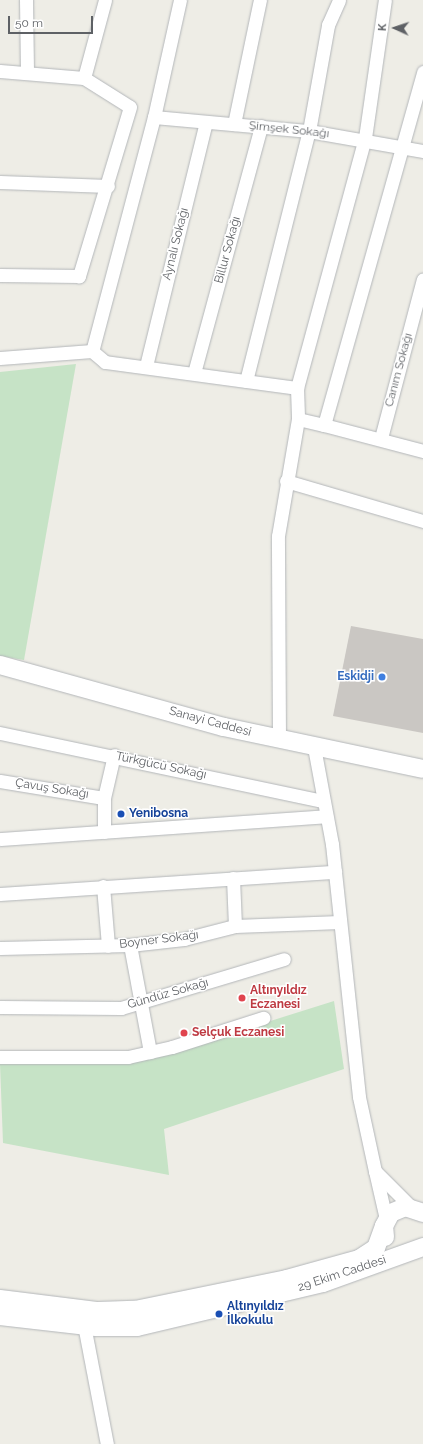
<!DOCTYPE html>
<meta charset="utf-8">
<style>
body{margin:0}
#map{position:relative;width:423px;height:1444px;overflow:hidden;background:#eeede6;font-family:Raleway,sans-serif}
div>[style]{position:absolute}
.green>*{inset:0;background:#c6e3c6}
.building>*{inset:0;background:#cac7c3}
.roads{filter:drop-shadow(0 0 1px #b3b6b9) drop-shadow(0 0 1px #b3b6b9)}
.street>*{height:13px;margin:-6.5px;padding:0 6.5px;transform-origin:6.5px;border-radius:6.5px;background:#fff}
.secondary>*{height:18px;margin:-9px;padding:0 9px;transform-origin:9px;border-radius:9px;background:#fff}
.dots>*{width:11px;height:11px;translate:-50% -50%;box-sizing:border-box;border:2px solid #fff;border-radius:50%}
span{translate:-50% -50%;white-space:nowrap;text-align:center;line-height:1.15;-webkit-text-stroke:3px #fff;paint-order:stroke}
.street-label{font-size:12px;color:#5e6165}
.shop-label{font-size:12px;color:#366cbe;font-weight:700}
.right{translate:-100% -50%;text-align:right}
.transit-label{font-size:12px;color:#164399;font-weight:700}
.left{translate:0 -50%;text-align:left}
.health-label{font-size:12px;color:#be3a42;font-weight:700}
.north{position:absolute;left:375px;top:8px;width:40px;height:40px;-webkit-text-stroke:3px #fff;paint-order:stroke;rotate:273deg;font-size:11px;font-weight:700;line-height:16px;text-align:center;color:#5e6165}
.north::after{content:'';display:block;margin:auto;width:14px;height:18px;background:#5e6165;clip-path:polygon(50% 0,100% 100%,50% 72%,0 100%)}
.scale{position:absolute;left:8px;top:16px;width:85px;height:18px;box-sizing:border-box;border:2px solid #5e6165;border-top:0;padding-left:5px;font-size:12px;line-height:14px;white-space:nowrap;color:#5e6165;-webkit-text-stroke:3px #fff;paint-order:stroke}
</style>
<div id="map">
<div class="green">
<div style="clip-path:polygon(76px 364px,24px 660px,0 656px,0 372px)"></div>
<div style="clip-path:polygon(334px 1001px,344px 1069px,164px 1129px,169px 1175px,3px 1143px,0 1064px,116px 1064px,143px 1061px)"></div>
</div>
<div class="building">
<div style="clip-path:polygon(351px 626px,423px 639px,423px 733px,333px 716px)"></div>
</div>
<div class="roads">
<div class="street">
<div style="left:26px;top:0;width:73px;rotate:89.2deg"></div>
<div style="left:180px;top:0;width:120px;rotate:102.5deg"></div>
<div style="left:154px;top:117px;width:242px;rotate:104.8deg"></div>
<div style="left:92px;top:351px;width:17px;rotate:40deg"></div>
<div style="left:105px;top:362px;width:194px;rotate:7.7deg"></div>
<div style="left:297px;top:388px;width:259px;rotate:-74.8deg"></div>
<div style="left:365px;top:138px;width:139px;rotate:-81.8deg"></div>
<div style="left:0;top:71px;width:84px;rotate:4.8deg"></div>
<div style="left:84px;top:78px;width:54px;rotate:32.2deg"></div>
<div style="left:130px;top:107px;width:177px;rotate:106.8deg"></div>
<div style="left:79px;top:276px;width:79px;rotate:-179.3deg"></div>
<div style="left:84px;top:78px;width:81px;rotate:-74.9deg"></div>
<div style="left:154px;top:117px;width:156px;rotate:5.2deg"></div>
<div style="left:309px;top:131px;width:116px;rotate:10deg"></div>
<div style="left:234px;top:124px;width:127px;rotate:-78.2deg"></div>
<div style="left:0;top:182px;width:108px;rotate:2.1deg"></div>
<div style="left:0;top:358px;width:92px;rotate:-4.4deg"></div>
<div style="left:146px;top:366px;width:251px;rotate:-76.2deg"></div>
<div style="left:194px;top:373px;width:256px;rotate:-74.8deg"></div>
<div style="left:246px;top:381px;width:258px;rotate:-75.9deg"></div>
<div style="left:309px;top:131px;width:108px;rotate:-79.8deg"></div>
<div style="left:328px;top:25px;width:27px;rotate:-66deg"></div>
<div style="left:297px;top:388px;width:31px;rotate:88deg"></div>
<div style="left:324px;top:425px;width:102px;rotate:14.7deg"></div>
<div style="left:381px;top:438px;width:164px;rotate:-75.2deg"></div>
<div style="left:286px;top:481px;width:143px;rotate:16.3deg"></div>
<div style="left:0;top:733px;width:329px;rotate:11.9deg"></div>
<div style="left:279px;top:740px;width:204px;rotate:-90.3deg"></div>
<div style="left:278px;top:536px;width:119px;rotate:-80.3deg"></div>
<div style="left:298px;top:419px;width:27px;rotate:13deg"></div>
<div style="left:324px;top:425px;width:367px;rotate:-74.3deg"></div>
<div style="left:314px;top:747px;width:99px;rotate:79.5deg"></div>
<div style="left:332px;top:844px;width:254px;rotate:83.9deg"></div>
<div style="left:359px;top:1097px;width:76px;rotate:77.8deg"></div>
<div style="left:0;top:781px;width:105px;rotate:9.3deg"></div>
<div style="left:104px;top:832px;width:34px;rotate:-90deg"></div>
<div style="left:104px;top:798px;width:44px;rotate:-76.9deg"></div>
<div style="left:0;top:839px;width:327px;rotate:-4deg"></div>
<div style="left:233px;top:878px;width:48px;rotate:87.6deg"></div>
<div style="left:103px;top:886px;width:60px;rotate:85.2deg"></div>
<div style="left:0;top:894px;width:336px;rotate:-3.8deg"></div>
<div style="left:130px;top:945px;width:109px;rotate:79.4deg"></div>
<div style="left:0;top:948px;width:130px;rotate:-1.3deg"></div>
<div style="left:130px;top:945px;width:54px;rotate:-6.3deg"></div>
<div style="left:184px;top:939px;width:53px;rotate:-14.3deg"></div>
<div style="left:235px;top:926px;width:105px;rotate:-2.2deg"></div>
<div style="left:0;top:1007px;width:121px;rotate:0.5deg"></div>
<div style="left:121px;top:1008px;width:170px;rotate:-16.7deg"></div>
<div style="left:0;top:1057px;width:128px"></div>
<div style="left:128px;top:1057px;width:45px;rotate:-12.8deg"></div>
<div style="left:172px;top:1047px;width:96px;rotate:-17.7deg"></div>
<div style="left:386px;top:1219px;width:49px;rotate:-102.9deg"></div>
<div style="left:375px;top:1171px;width:52px;rotate:45deg"></div>
<div style="left:84px;top:1325px;width:121px;rotate:79.1deg"></div>
</div>
<div class="secondary">
<div style="left:0;top:665px;width:232px;rotate:15.5deg"></div>
<div style="left:224px;top:727px;width:203px;rotate:11.9deg"></div>
<div style="left:385px;top:1237px;width:11px;rotate:-95deg"></div>
<div style="left:384px;top:1226px;width:15px;rotate:-62deg"></div>
<div style="left:391px;top:1213px;width:15px;rotate:-23deg"></div>
<div style="left:405px;top:1207px;width:19px;rotate:18deg"></div>
<div style="left:0;top:1299px;width:99px;rotate:7deg"></div>
<div style="left:98px;top:1311px;width:37px;rotate:-2deg"></div>
<div style="left:135px;top:1310px;width:155px;rotate:-11.5deg"></div>
<div style="left:287px;top:1279px;width:75px;rotate:-15.5deg"></div>
<div style="left:359px;top:1259px;width:20px;rotate:-33deg"></div>
<div style="left:376px;top:1248px;width:23px;rotate:-70deg"></div>
<div style="left:0;top:1316px;width:97px;rotate:6.5deg"></div>
<div style="left:96px;top:1327px;width:41px"></div>
<div style="left:137px;top:1327px;width:191px;rotate:-13.3deg"></div>
<div style="left:323px;top:1283px;width:106px;rotate:-19.8deg"></div>
</div>
</div>
<div class="dots">
<div style="left:382px;top:677px;background:#3f7fe0"></div>
<div style="left:121px;top:814px;background:#1a4fb4"></div>
<div style="left:242px;top:998px;background:#e0444e"></div>
<div style="left:184px;top:1033px;background:#e0444e"></div>
<div style="left:219px;top:1314px;background:#1a4fb4"></div>
</div>
<div class="street-label">
<span style="left:289px;top:130px;rotate:6deg">Şimşek Sokağı</span>
<span style="left:176px;top:244px;rotate:-76deg">Aynalı Sokağı</span>
<span style="left:228px;top:250px;rotate:-75deg">Billur Sokağı</span>
<span style="left:399px;top:370px;rotate:-75deg">Canım Sokağı</span>
<span style="left:210px;top:722px;rotate:15deg">Sanayi Caddesi</span>
<span style="left:161px;top:766px;rotate:12deg">Türkgücü Sokağı</span>
<span style="left:52px;top:789px;rotate:9deg">Çavuş Sokağı</span>
<span style="left:159px;top:940px;rotate:-7deg">Boyner Sokağı</span>
<span style="left:168px;top:994px;rotate:-16deg">Gündüz Sokağı</span>
<span style="left:342px;top:1274px;rotate:-18deg">29 Ekim Caddesi</span>
</div>
<div class="shop-label">
<span class="right" style="left:374px;top:677px">Eskidji</span>
</div>
<div class="transit-label">
<span class="left" style="left:129px;top:814px">Yenibosna</span>
<span class="left" style="left:227px;top:1314px">Altınyıldız<br>İlkokulu</span>
</div>
<div class="health-label">
<span class="left" style="left:250px;top:998px">Altınyıldız<br>Eczanesi</span>
<span class="left" style="left:192px;top:1033px">Selçuk Eczanesi</span>
</div>
<div class="north">K</div>
<div class="scale">50 m</div>
</div>
